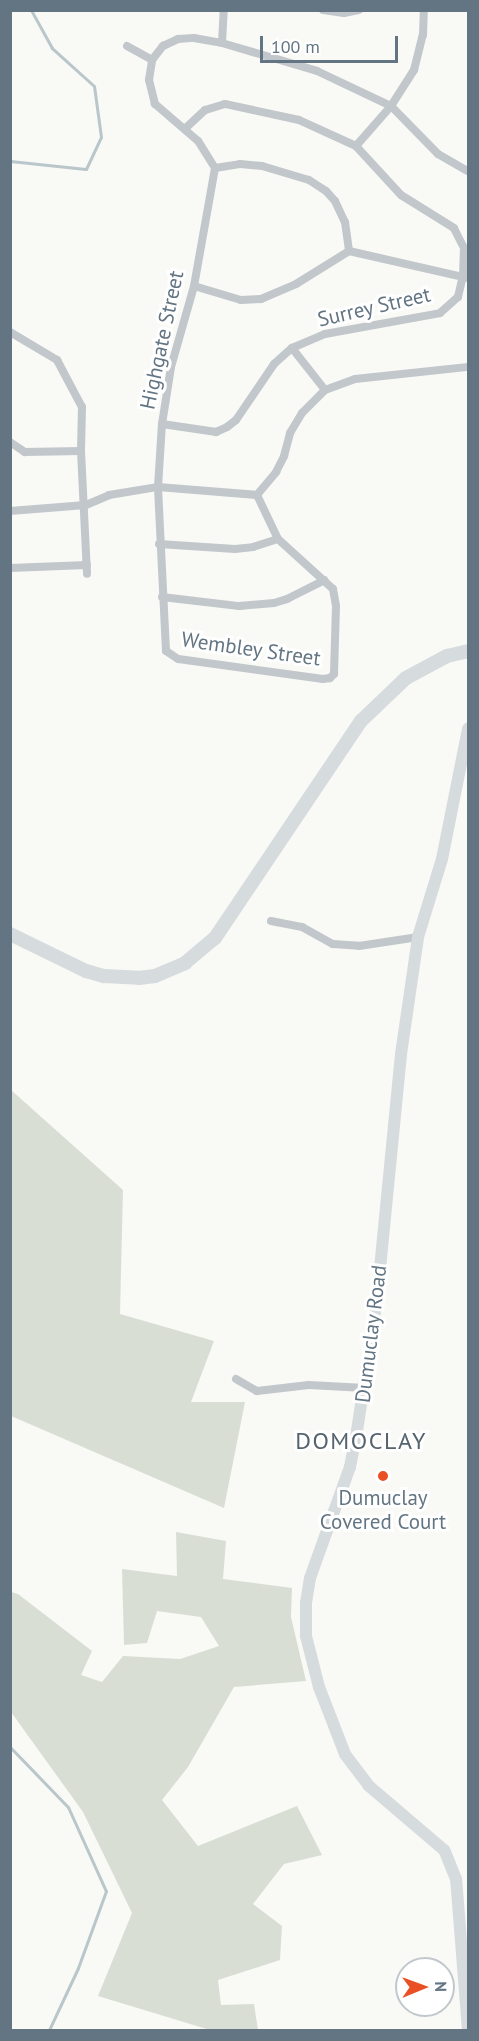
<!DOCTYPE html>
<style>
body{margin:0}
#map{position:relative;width:479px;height:2041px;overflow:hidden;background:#f9f9f6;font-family:"PT Sans",sans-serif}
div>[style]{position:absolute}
.green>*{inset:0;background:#d9ded5}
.stream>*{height:3px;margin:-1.5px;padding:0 1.5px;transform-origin:1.5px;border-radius:1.5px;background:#b9c6ca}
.street>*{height:8px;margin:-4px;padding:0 4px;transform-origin:4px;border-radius:4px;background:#c2c7cb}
.secondary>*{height:12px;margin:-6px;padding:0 6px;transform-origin:6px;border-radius:6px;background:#d6dbde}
.primary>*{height:14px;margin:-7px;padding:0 7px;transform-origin:7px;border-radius:7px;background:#d6dbde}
.dots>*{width:16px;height:16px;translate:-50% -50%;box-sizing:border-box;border:3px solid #fff;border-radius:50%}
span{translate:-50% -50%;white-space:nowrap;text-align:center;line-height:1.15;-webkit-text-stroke:6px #fff;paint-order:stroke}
.street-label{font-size:21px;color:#637582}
.poi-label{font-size:21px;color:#637582}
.quarter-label{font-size:24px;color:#55636d;letter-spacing:1.5px}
.frame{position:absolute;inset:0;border:12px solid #637582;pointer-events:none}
.north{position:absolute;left:395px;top:1957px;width:60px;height:60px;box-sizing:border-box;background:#fff;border:2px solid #c1c8cd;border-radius:50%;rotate:89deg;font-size:16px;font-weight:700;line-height:24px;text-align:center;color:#637582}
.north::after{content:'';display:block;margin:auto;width:21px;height:27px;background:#ea5025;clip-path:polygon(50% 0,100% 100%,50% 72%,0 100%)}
.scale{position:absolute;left:260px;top:36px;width:138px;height:27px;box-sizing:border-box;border:3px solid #637582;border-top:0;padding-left:8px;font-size:18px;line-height:21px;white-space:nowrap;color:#637582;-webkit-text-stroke:4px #fff;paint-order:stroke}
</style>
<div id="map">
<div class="green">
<div style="clip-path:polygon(11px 1090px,123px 1190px,120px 1314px,214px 1341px,191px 1402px,245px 1402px,224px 1508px,11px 1416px)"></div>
<div style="clip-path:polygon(176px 1532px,226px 1541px,223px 1579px,292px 1588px,291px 1617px,306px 1681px,234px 1687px,188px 1767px,162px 1800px,198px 1846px,297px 1806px,322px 1855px,284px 1864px,253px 1904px,282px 1926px,280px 1960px,218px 1980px,221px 2005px,254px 2004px,258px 2030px,210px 2030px,98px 1996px,132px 1913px,83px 1812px,11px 1712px,11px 1592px,18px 1594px,92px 1651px,81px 1675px,102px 1682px,123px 1656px,180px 1659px,219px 1646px,201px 1617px,157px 1611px,147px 1643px,124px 1645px,122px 1569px,177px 1576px)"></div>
</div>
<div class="stream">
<div style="left:10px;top:161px;width:76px;rotate:6deg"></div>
<div style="left:86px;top:169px;width:35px;rotate:-65deg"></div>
<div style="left:101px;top:137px;width:51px;rotate:-97.8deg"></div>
<div style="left:94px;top:86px;width:57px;rotate:-137.9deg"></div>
<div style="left:52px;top:48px;width:43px;rotate:-118.9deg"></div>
<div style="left:10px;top:1747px;width:83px;rotate:46deg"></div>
<div style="left:68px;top:1807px;width:92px;rotate:65.7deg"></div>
<div style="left:106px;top:1891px;width:82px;rotate:110deg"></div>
<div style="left:78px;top:1968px;width:68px;rotate:115.1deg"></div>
</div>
<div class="street">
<div style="left:323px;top:10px;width:21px;rotate:8deg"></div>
<div style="left:344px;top:13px;width:15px;rotate:-11deg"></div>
<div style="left:222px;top:43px;width:33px;rotate:-87deg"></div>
<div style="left:127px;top:46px;width:29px;rotate:29deg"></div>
<div style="left:356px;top:146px;width:53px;rotate:-48.8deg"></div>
<div style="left:391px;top:106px;width:43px;rotate:-57.4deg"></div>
<div style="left:414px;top:70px;width:36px;rotate:-76deg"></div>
<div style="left:423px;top:35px;width:25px;rotate:-88deg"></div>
<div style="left:215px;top:168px;width:25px;rotate:-9deg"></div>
<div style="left:240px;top:164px;width:22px;rotate:5deg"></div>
<div style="left:262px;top:166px;width:49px;rotate:16.6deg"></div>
<div style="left:309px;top:180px;width:20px;rotate:33deg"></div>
<div style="left:326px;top:191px;width:13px;rotate:48deg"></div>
<div style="left:335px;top:201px;width:23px;rotate:65deg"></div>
<div style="left:345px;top:222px;width:29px;rotate:82deg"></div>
<div style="left:349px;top:251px;width:122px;rotate:12.8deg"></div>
<div style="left:194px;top:286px;width:49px;rotate:16.6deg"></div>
<div style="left:241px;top:300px;width:20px;rotate:-3deg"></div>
<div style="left:261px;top:299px;width:38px;rotate:-23deg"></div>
<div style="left:296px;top:284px;width:62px;rotate:-31.9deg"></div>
<div style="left:10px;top:332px;width:55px;rotate:30.8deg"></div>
<div style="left:57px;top:360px;width:53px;rotate:62deg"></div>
<div style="left:82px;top:407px;width:44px;rotate:91.3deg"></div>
<div style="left:81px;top:451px;width:123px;rotate:87.2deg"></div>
<div style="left:292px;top:348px;width:53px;rotate:51.8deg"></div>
<div style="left:162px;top:424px;width:55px;rotate:8.4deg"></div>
<div style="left:216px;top:432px;width:12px;rotate:-24deg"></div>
<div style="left:227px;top:427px;width:11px;rotate:-38deg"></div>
<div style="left:236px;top:420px;width:68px;rotate:-55.8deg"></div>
<div style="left:274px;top:364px;width:24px;rotate:-42deg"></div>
<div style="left:292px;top:348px;width:36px;rotate:-23deg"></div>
<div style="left:325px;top:334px;width:117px;rotate:-10.3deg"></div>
<div style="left:440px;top:313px;width:24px;rotate:-42deg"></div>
<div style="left:458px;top:297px;width:22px;rotate:-77deg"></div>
<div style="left:463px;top:276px;width:28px;rotate:-88deg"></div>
<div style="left:464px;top:248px;width:22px;rotate:-117deg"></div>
<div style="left:454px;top:228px;width:62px;rotate:-148.1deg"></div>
<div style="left:401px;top:195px;width:67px;rotate:-132.6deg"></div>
<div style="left:356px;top:146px;width:63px;rotate:-155.5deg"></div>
<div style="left:299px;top:120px;width:76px;rotate:-167.8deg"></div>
<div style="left:225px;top:104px;width:21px;rotate:163deg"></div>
<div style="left:205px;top:110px;width:26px;rotate:137deg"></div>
<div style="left:10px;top:442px;width:18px;rotate:34deg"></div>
<div style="left:25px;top:452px;width:56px;rotate:-1deg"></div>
<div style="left:257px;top:495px;width:49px;rotate:64.5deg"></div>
<div style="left:278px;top:539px;width:74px;rotate:42.3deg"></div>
<div style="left:333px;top:589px;width:17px;rotate:80deg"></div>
<div style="left:336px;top:606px;width:68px;rotate:91.7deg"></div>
<div style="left:334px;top:674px;width:6px;rotate:135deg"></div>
<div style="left:330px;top:678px;width:7px;rotate:172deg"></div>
<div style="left:323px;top:679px;width:146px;rotate:-172.1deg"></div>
<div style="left:178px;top:659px;width:14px;rotate:-146deg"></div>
<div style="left:166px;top:651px;width:164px;rotate:-92.8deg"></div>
<div style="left:158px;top:487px;width:63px;rotate:-86.4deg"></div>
<div style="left:162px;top:424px;width:58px;rotate:-81deg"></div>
<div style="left:171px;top:367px;width:84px;rotate:-74.1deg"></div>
<div style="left:194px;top:286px;width:120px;rotate:-79.9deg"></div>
<div style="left:215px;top:168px;width:32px;rotate:-122deg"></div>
<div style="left:198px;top:141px;width:57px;rotate:-139.3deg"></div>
<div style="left:155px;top:104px;width:25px;rotate:-104deg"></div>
<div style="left:149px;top:80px;width:20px;rotate:-81deg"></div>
<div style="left:152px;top:60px;width:18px;rotate:-52deg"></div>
<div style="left:163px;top:46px;width:17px;rotate:-25deg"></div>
<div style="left:178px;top:39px;width:16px;rotate:-4deg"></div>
<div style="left:194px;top:38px;width:28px;rotate:10deg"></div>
<div style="left:222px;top:43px;width:99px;rotate:16.4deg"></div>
<div style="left:317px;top:71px;width:82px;rotate:25.3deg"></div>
<div style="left:391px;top:106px;width:67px;rotate:45.6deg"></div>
<div style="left:438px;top:154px;width:34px;rotate:30deg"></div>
<div style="left:257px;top:495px;width:30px;rotate:-50deg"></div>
<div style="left:276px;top:472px;width:18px;rotate:-63deg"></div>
<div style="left:284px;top:456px;width:24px;rotate:-75deg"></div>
<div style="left:290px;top:433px;width:23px;rotate:-59deg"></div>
<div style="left:302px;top:413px;width:33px;rotate:-45deg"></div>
<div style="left:325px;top:390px;width:32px;rotate:-20deg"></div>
<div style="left:355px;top:379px;width:114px;rotate:-6.1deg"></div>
<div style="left:10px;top:511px;width:76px;rotate:-4.5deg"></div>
<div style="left:86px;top:505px;width:25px;rotate:-23deg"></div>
<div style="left:109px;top:495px;width:50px;rotate:-9.3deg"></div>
<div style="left:158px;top:487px;width:99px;rotate:4.6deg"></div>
<div style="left:159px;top:544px;width:76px;rotate:3.8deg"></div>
<div style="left:235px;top:549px;width:18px;rotate:-6deg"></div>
<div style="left:253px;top:547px;width:26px;rotate:-18deg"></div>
<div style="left:10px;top:568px;width:77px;rotate:-2.2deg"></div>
<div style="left:162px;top:597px;width:78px;rotate:6.7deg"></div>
<div style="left:239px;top:606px;width:35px;rotate:-5deg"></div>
<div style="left:274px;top:603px;width:14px;rotate:-17deg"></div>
<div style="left:287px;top:599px;width:42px;rotate:-26.6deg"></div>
<div style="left:271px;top:921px;width:32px;rotate:11deg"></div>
<div style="left:302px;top:927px;width:35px;rotate:29deg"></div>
<div style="left:333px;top:944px;width:26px;rotate:4deg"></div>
<div style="left:359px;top:946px;width:60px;rotate:-8.7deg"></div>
<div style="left:236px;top:1379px;width:24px;rotate:30deg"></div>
<div style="left:257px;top:1391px;width:52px;rotate:-6.6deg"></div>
<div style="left:309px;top:1385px;width:56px;rotate:3.1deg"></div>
</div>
<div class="secondary">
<div style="left:468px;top:2030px;width:151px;rotate:-94.5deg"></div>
<div style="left:456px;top:1879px;width:31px;rotate:-112deg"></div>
<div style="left:444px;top:1850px;width:99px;rotate:-139.5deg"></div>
<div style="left:369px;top:1786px;width:40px;rotate:-127deg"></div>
<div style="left:345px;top:1754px;width:72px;rotate:-111.2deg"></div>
<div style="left:319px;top:1687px;width:53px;rotate:-104.3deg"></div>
<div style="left:306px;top:1636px;width:33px;rotate:-90deg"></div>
<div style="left:306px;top:1603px;width:25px;rotate:-81deg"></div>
<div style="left:310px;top:1578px;width:118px;rotate:-70.2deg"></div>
<div style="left:350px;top:1467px;width:37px;rotate:-79deg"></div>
<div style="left:357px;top:1431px;width:134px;rotate:-81.4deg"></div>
<div style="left:377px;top:1299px;width:246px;rotate:-84.4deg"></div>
<div style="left:401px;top:1054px;width:118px;rotate:-81.7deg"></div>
<div style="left:418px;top:937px;width:82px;rotate:-72.9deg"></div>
<div style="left:442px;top:859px;width:133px;rotate:-78.7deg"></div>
</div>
<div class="primary">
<div style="left:10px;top:934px;width:85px;rotate:26deg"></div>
<div style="left:86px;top:971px;width:19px;rotate:16deg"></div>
<div style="left:104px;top:976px;width:35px;rotate:3deg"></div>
<div style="left:139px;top:978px;width:16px;rotate:-7deg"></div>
<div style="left:155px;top:976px;width:33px;rotate:-23deg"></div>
<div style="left:185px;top:963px;width:39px;rotate:-40deg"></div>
<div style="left:215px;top:938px;width:262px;rotate:-56.1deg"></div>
<div style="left:361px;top:721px;width:62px;rotate:-43.7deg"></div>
<div style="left:406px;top:678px;width:47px;rotate:-28.2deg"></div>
<div style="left:447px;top:656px;width:22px;rotate:-13deg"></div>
</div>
<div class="dots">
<div style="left:383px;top:1476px;background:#ea5025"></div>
</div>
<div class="street-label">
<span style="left:374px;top:307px;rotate:-13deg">Surrey Street</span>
<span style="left:162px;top:340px;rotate:-78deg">Highgate Street</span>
<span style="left:251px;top:649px;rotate:8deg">Wembley Street</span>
<span style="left:371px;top:1334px;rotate:-83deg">Dumuclay Road</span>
</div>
<div class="poi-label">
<span style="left:383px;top:1510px">Dumuclay<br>Covered Court</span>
</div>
<div class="quarter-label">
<span style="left:361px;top:1441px">DOMOCLAY</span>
</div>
<div class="frame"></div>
<div class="north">N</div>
<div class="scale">100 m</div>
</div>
